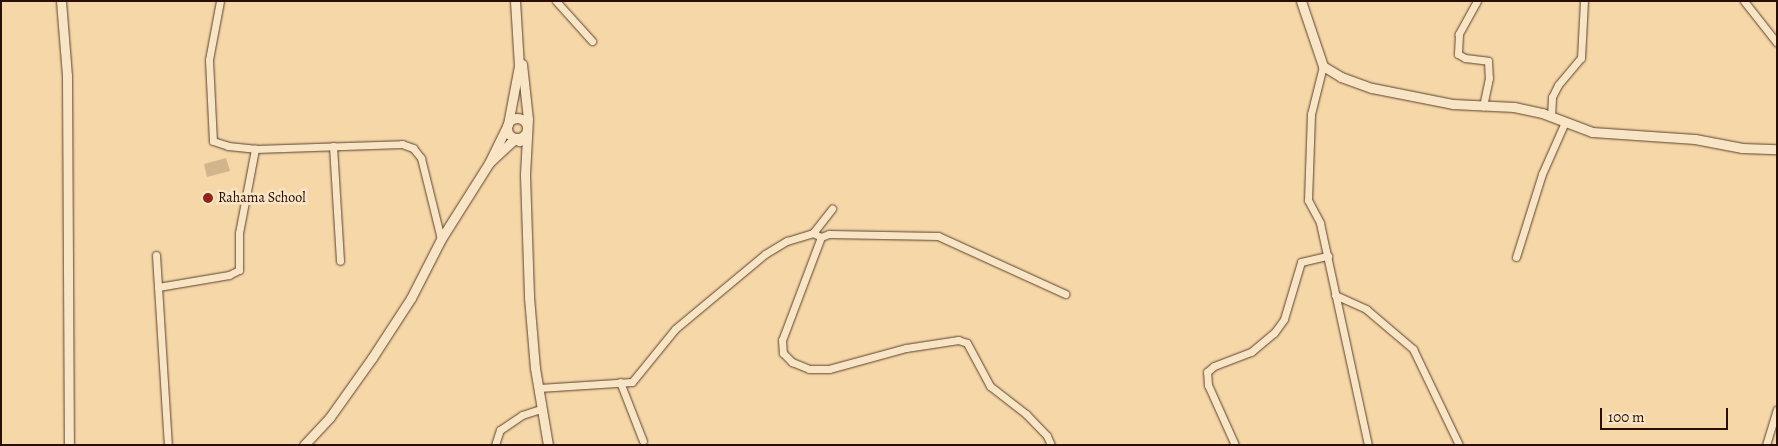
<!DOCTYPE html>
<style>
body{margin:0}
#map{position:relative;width:1778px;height:446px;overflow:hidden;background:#f5d7a8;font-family:Alegreya,serif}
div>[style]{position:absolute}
.green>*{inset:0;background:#d2b58c}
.roads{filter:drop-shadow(0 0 1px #5c412c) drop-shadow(0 0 1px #5c412c)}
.minor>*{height:7px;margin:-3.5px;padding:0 3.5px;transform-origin:3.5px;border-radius:3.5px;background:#f8e5c6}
.tertiary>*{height:9px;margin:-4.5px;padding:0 4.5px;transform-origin:4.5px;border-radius:4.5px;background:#f8e5c6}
.tertiary>.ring{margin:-4.5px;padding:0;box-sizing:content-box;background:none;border:9px solid #f8e5c6;border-radius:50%}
.dots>*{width:14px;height:14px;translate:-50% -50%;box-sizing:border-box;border:2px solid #f8e5c6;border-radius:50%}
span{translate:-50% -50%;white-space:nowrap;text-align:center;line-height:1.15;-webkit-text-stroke:5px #f8e5c6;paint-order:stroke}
.poi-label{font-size:14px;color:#290f03}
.left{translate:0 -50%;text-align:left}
.frame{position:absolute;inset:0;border:2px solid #290f03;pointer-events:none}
.scale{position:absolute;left:1600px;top:408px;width:128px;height:22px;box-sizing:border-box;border:2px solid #290f03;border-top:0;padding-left:6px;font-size:15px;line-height:18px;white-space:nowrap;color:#290f03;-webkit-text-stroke:4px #f8e5c6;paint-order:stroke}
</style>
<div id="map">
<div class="green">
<div style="clip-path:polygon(226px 158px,230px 171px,207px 177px,204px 164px)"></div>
</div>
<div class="roads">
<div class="minor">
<div style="left:220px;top:1px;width:60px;rotate:100.6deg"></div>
<div style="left:209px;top:60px;width:81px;rotate:87.2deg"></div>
<div style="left:213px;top:141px;width:16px;rotate:18deg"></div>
<div style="left:228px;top:146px;width:27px;rotate:6deg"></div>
<div style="left:255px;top:149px;width:147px;rotate:-1.9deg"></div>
<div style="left:402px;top:144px;width:12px;rotate:20deg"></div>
<div style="left:413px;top:148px;width:13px;rotate:51deg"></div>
<div style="left:421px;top:158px;width:83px;rotate:76.1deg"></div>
<div style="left:556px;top:1px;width:54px;rotate:48deg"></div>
<div style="left:1477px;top:1px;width:38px;rotate:119deg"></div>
<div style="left:1459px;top:34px;width:20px;rotate:93deg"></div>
<div style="left:1458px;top:54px;width:8px;rotate:30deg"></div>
<div style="left:1465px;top:58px;width:23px;rotate:7deg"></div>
<div style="left:1488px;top:61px;width:17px;rotate:87deg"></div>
<div style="left:1489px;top:78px;width:29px;rotate:102deg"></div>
<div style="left:1744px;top:1px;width:53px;rotate:51.8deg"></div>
<div style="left:1323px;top:66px;width:49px;rotate:104deg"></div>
<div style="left:1311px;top:114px;width:86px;rotate:92deg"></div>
<div style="left:1308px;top:200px;width:26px;rotate:62deg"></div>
<div style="left:1320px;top:223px;width:227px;rotate:77.8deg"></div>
<div style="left:1551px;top:117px;width:20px;rotate:-87deg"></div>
<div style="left:1552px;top:97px;width:13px;rotate:-63deg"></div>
<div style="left:1558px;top:85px;width:35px;rotate:-50deg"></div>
<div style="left:1581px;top:58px;width:57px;rotate:-87deg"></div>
<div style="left:333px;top:146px;width:115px;rotate:86.5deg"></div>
<div style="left:813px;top:233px;width:31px;rotate:-52deg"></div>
<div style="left:821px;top:237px;width:110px;rotate:110.7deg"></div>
<div style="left:782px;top:340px;width:13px;rotate:86deg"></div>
<div style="left:783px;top:353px;width:13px;rotate:45deg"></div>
<div style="left:792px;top:362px;width:18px;rotate:22deg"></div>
<div style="left:809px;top:369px;width:20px"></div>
<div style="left:829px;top:369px;width:80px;rotate:-15.3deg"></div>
<div style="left:906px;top:348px;width:53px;rotate:-8.7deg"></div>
<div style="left:958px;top:340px;width:9px;rotate:18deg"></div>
<div style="left:967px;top:343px;width:49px;rotate:61.9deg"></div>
<div style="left:990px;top:386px;width:46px;rotate:37.9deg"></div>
<div style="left:1026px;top:414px;width:30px;rotate:46deg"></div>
<div style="left:1047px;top:436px;width:10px;rotate:66deg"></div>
<div style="left:156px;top:255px;width:190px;rotate:86.4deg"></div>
<div style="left:1516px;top:257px;width:87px;rotate:-72.6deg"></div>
<div style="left:1542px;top:174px;width:57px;rotate:-66.1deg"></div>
<div style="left:158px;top:287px;width:72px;rotate:-9.6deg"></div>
<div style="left:229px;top:275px;width:11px;rotate:-27deg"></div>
<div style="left:239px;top:270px;width:37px;rotate:-90deg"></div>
<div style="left:239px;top:233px;width:86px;rotate:-79.2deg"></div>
<div style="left:1335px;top:295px;width:34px;rotate:24deg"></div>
<div style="left:1366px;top:309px;width:62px;rotate:40.4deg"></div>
<div style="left:1413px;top:349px;width:106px;rotate:64.4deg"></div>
<div style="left:620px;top:382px;width:63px;rotate:68.7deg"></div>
<div style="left:539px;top:388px;width:93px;rotate:-3.7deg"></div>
<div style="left:632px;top:382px;width:68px;rotate:-50.9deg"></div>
<div style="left:675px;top:329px;width:117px;rotate:-39.8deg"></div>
<div style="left:765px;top:254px;width:26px;rotate:-31deg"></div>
<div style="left:787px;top:241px;width:27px;rotate:-17deg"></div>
<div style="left:813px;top:233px;width:9px;rotate:27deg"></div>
<div style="left:821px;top:237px;width:9px;rotate:-21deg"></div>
<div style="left:829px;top:234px;width:109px;rotate:1.1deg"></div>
<div style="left:938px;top:236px;width:140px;rotate:24.5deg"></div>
<div style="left:495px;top:445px;width:16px;rotate:-72deg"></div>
<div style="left:500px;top:430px;width:27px;rotate:-34deg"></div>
<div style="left:522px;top:415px;width:20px;rotate:-18deg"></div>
<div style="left:1235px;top:445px;width:66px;rotate:-114.2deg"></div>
<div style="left:1208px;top:385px;width:13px;rotate:-94deg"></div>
<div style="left:1207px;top:372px;width:9px;rotate:-41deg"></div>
<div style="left:1214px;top:366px;width:40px;rotate:-21deg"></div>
<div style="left:1251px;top:352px;width:30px;rotate:-40deg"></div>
<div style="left:1274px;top:333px;width:17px;rotate:-54deg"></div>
<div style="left:1284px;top:319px;width:59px;rotate:-73.4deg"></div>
<div style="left:1301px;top:262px;width:28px;rotate:-13deg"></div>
<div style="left:1766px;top:445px;width:37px;rotate:-73deg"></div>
</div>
<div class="tertiary">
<div style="left:61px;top:1px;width:75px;rotate:85.4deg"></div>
<div style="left:67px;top:76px;width:369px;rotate:89.7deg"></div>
<div style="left:1301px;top:1px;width:69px;rotate:71.3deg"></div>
<div style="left:1323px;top:66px;width:21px;rotate:31deg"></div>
<div style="left:1341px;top:77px;width:33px;rotate:20deg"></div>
<div style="left:1372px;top:88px;width:83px;rotate:11.2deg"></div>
<div style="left:1453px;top:104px;width:61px;rotate:2.8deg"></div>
<div style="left:1514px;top:107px;width:29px;rotate:12deg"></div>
<div style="left:1542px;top:113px;width:53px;rotate:20.8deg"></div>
<div style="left:1592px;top:132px;width:103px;rotate:3.9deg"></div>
<div style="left:1695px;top:139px;width:48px;rotate:10.8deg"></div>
<div style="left:1742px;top:148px;width:35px;rotate:2deg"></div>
<div style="left:522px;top:64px;width:55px;rotate:83.8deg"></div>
<div style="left:528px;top:119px;width:56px;rotate:93.1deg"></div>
<div style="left:525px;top:175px;width:122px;rotate:88.1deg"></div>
<div style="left:529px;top:297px;width:71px;rotate:85.2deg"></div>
<div style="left:535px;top:368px;width:78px;rotate:80.4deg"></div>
<div class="ring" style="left:507px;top:118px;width:11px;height:11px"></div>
<div style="left:491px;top:161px;width:26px;rotate:-43deg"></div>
<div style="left:510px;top:143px;width:7px;rotate:-34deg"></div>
<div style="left:516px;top:139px;width:4px;rotate:34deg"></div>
<div style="left:304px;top:445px;width:38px;rotate:-47deg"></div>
<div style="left:330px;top:417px;width:72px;rotate:-54.6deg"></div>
<div style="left:372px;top:358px;width:72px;rotate:-57deg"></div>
<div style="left:411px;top:298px;width:66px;rotate:-63deg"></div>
<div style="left:441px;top:239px;width:90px;rotate:-57.7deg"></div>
<div style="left:489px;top:163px;width:43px;rotate:-64deg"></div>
<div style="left:508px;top:124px;width:59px;rotate:-79.3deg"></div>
<div style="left:519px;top:66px;width:65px;rotate:-93.5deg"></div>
</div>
</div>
<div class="dots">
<div style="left:208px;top:198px;background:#8f2418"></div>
</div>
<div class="poi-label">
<span class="left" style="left:218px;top:198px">Rahama School</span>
</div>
<div class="frame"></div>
<div class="scale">100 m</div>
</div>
